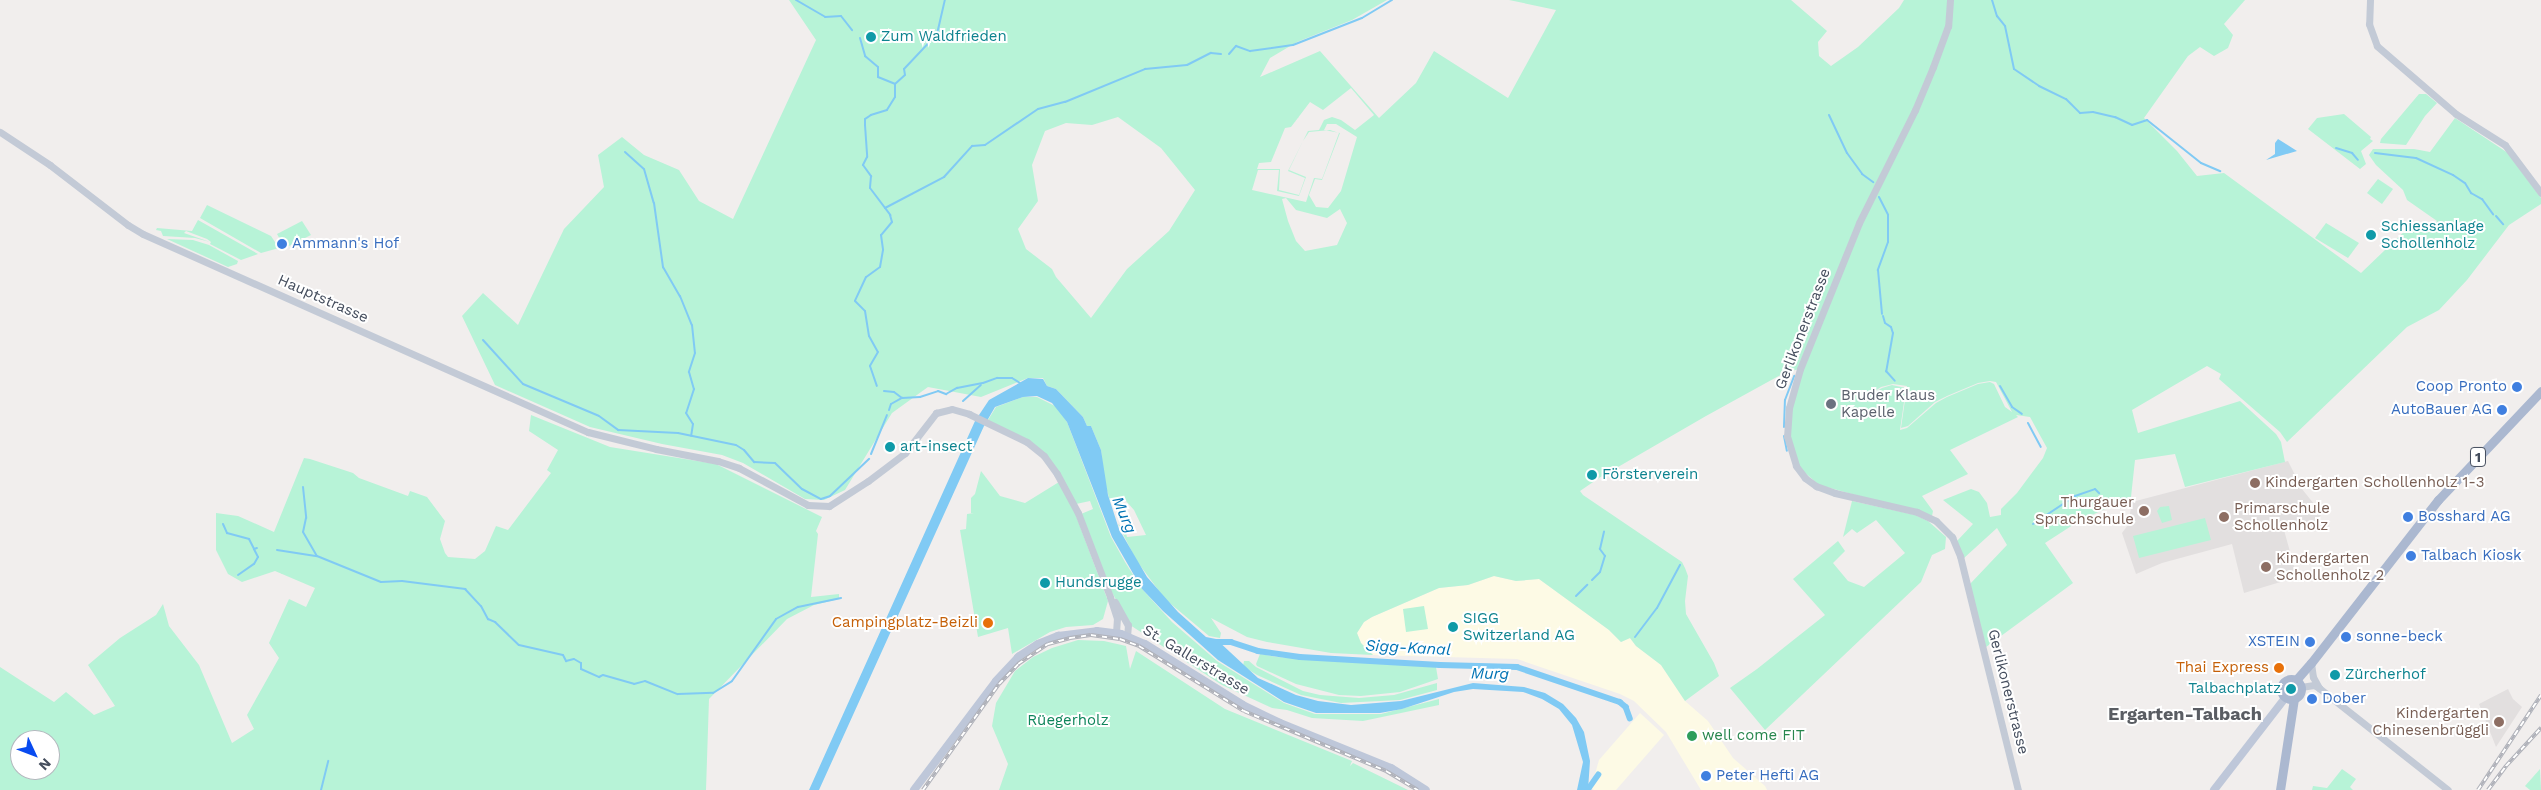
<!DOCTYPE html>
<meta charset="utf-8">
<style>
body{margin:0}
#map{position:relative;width:2541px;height:790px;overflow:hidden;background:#f1eeed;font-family:"Work Sans",sans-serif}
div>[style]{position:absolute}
.commercial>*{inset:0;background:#fdfae5}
.education>*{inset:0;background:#e2dfdf}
.green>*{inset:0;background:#b7f3d7}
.water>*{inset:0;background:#80caf4}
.stream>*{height:2px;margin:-1px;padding:0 1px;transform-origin:1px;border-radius:1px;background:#80caf4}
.canal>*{height:5.5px;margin:-2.75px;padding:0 2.75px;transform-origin:2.75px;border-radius:2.75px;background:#80caf4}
.tertiary>*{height:7px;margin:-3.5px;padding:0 3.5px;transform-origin:3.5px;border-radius:3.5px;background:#c3cad6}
.secondary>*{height:8px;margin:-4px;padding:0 4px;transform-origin:4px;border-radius:4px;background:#bec7d9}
.primary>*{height:9px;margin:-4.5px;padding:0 4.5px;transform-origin:4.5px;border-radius:4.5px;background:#abb8d0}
.primary>.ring{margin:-4.5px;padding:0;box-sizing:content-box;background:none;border:9px solid #abb8d0;border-radius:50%}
.rail>*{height:4px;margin-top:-2px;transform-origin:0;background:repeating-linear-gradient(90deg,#fff 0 5.5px,#afb1b9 0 11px);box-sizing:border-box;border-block:1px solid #afb1b9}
.dots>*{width:14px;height:14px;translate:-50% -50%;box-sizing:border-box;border:2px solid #fff;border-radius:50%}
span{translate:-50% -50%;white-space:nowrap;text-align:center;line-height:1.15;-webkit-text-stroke:4px #fff;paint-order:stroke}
.shield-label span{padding:1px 4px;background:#fff;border:1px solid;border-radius:4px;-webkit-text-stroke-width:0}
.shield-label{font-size:14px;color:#444d5d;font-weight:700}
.culture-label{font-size:15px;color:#0d838f}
.left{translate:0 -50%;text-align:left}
.right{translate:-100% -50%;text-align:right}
.shop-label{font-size:15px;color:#366cbe}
.street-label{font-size:15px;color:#444d5d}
.worship-label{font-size:15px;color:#5b616d}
.education-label{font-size:15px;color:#785e54}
.food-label{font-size:15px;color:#c56008}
.park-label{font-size:15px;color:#0e855b}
.leisure-label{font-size:15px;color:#27864d}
.water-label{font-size:16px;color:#0073b4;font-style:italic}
.quarter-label{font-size:18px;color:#5a5d63;font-weight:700}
.north{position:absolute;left:10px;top:730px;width:50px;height:50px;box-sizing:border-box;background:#fff;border:1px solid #b4b8be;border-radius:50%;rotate:133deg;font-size:14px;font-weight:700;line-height:20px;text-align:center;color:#444d5d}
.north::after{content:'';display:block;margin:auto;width:18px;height:22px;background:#094bf0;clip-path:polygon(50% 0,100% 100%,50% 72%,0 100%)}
</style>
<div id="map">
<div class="commercial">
<div style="clip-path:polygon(1494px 576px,1516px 581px,1539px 579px,1609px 630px,1621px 642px,1630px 638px,1636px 646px,1661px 665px,1685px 701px,1708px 721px,1733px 758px,1765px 786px,1767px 790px,1701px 790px,1666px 732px,1634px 701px,1620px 694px,1517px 659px,1373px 655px,1361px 643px,1357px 633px,1364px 622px,1372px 617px,1439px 588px,1468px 585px)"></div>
<div style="clip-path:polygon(1640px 713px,1664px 735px,1616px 790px,1594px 790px,1591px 788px,1599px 760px)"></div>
</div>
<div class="education">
<div style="clip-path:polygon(2288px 461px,2302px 489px,2322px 514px,2315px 521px,2284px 530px,2297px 577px,2244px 593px,2232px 544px,2162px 563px,2136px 574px,2122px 533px,2128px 525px,2132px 502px)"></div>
<div style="clip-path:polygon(2508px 689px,2513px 699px,2522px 707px,2496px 747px,2479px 704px)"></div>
</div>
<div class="green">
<div style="clip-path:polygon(evenodd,789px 0,1387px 0,1352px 20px,1297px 42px,1270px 58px,1260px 77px,1320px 51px,1379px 118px,1416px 83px,1434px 51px,1508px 98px,1556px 10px,1509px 0,1791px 0,1827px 31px,1818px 42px,1819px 56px,1831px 66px,1858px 47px,1899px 8px,1904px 0,2245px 0,2224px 24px,2233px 35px,2228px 48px,2214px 56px,2200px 47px,2188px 56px,2144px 118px,2177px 151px,2197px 176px,2224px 173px,2361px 273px,2409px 227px,2414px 232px,2424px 232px,2428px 226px,2432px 228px,2437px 221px,2407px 200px,2403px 190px,2376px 165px,2369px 155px,2373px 149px,2414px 149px,2430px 152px,2455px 118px,2508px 153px,2541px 198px,2541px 204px,2509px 225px,2467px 280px,2439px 310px,2407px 327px,2287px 442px,2280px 432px,2219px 379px,2221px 374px,2207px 366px,2132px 410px,2138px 433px,2240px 401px,2276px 434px,2281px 442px,2285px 462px,2185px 487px,2175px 454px,2135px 460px,2131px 497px,2079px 521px,2045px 543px,2073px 583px,1986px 647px,1970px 584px,2007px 545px,1997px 528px,1964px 558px,1957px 541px,1973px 524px,1943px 500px,1971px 489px,1979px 492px,1987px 503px,1990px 517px,2001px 515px,2001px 509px,2017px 493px,2043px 458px,2047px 448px,2030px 417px,2016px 415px,2018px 417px,1950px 450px,1968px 474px,1922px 496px,1933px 511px,1932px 516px,1819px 485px,1803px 471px,1797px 462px,1790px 437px,1791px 410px,1800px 369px,1786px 372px,1706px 416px,1599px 478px,1580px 491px,1583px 495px,1682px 562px,1685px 568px,1688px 576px,1685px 601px,1686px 614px,1714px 663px,1719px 676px,1685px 701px,1661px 665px,1636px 646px,1630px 638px,1621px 642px,1609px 630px,1539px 579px,1516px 581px,1494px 576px,1468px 585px,1439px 588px,1372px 617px,1364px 622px,1357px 633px,1361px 643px,1373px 655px,1331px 653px,1267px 642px,1247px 637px,1211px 618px,1221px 633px,1220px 638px,1209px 636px,1165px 599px,1136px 560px,1118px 524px,1125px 529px,1127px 537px,1146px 535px,1134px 510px,1126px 501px,1120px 499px,1110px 501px,1104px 480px,1101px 450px,1091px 426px,1087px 426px,1083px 417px,1056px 389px,1047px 386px,1043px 378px,1028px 378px,981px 397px,928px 387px,892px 413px,845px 490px,824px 500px,805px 499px,743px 463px,722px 455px,662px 444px,590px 427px,495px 385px,462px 316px,483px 293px,518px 325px,564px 229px,604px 187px,598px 155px,622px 137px,644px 155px,679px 170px,699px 201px,733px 219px,816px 40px,789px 0,1351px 88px,1374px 115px,1355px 130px,1341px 120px,1332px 117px,1324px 120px,1319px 130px,1308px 131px,1288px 171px,1305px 178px,1299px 195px,1279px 190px,1280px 169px,1257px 169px,1259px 163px,1271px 162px,1285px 128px,1291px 127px,1310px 102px,1323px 110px,1351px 88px,789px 0,1118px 117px,1161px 148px,1195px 190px,1169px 231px,1127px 269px,1091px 318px,1056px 277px,1052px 269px,1026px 249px,1018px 229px,1038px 201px,1032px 165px,1045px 131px,1066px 123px,1092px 125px,1118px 117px,789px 0,1327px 124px,1336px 124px,1357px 137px,1341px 191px,1328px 208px,1316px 207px,1309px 195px,1315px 179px,1322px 180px,1340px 133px,1324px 130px,1327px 124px,789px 0,1330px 130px,1339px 133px,1322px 179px,1314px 178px,1306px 202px,1252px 190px,1258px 170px,1279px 170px,1277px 191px,1299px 196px,1306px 177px,1289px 170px,1303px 141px,1309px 132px,1330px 130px,789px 0,1286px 198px,1296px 210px,1327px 218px,1340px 209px,1347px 223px,1337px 245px,1305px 251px,1296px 241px,1288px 221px,1282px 199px,1286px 198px,789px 0,1990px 381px,1996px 382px,2012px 412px,2005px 407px,1994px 384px,1990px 382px,1978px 384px,1947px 397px,1936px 403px,1907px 428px,1900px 430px,1906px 388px,1892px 385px,1882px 388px,1866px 397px,1881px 387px,1893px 384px,1907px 386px,1901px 428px,1908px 426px,1935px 402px,1947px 396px,1978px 383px,1990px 381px)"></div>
<div style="clip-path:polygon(2419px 94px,2426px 94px,2437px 103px,2425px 116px,2406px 145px,2380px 143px,2381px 139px)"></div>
<div style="clip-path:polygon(2344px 114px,2371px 137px,2370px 139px,2373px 141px,2361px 151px,2366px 164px,2360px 169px,2308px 129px,2317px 118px)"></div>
<div style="clip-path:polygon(2378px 179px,2393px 189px,2382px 204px,2367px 193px)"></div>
<div style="clip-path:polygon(207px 205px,271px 236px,279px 248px,261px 253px,200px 218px)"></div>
<div style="clip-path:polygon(198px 220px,258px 254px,241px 260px,210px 244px,211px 242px,207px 239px,186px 231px,184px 233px,210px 242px,195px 238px,163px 236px,161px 231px,156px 230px,157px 228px,192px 231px)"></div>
<div style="clip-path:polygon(302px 221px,311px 235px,285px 248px,277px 234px)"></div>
<div style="clip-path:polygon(2326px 223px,2359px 243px,2348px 258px,2315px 238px)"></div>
<div style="clip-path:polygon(167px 239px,193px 240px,209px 245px,238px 261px,237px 264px,228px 267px)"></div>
<div style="clip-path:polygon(1023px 397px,1037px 397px,1057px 407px,1067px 422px,1111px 537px,1125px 562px,1142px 589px,1172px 622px,1217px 661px,1284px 703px,1315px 714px,1381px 714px,1439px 699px,1439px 705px,1363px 721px,1312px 718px,1287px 710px,1272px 708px,1222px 685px,1130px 625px,1109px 587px,1081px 514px,1093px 509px,1090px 501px,1076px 504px,1047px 455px,988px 420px,996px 407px)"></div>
<div style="clip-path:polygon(evenodd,531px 415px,610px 447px,716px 464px,822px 517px,816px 531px,818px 534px,811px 597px,839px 594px,839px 599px,814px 605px,787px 619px,709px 699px,706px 790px,0 790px,0 667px,54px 702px,66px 692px,94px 715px,115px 706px,88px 665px,120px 638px,156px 615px,163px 604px,169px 626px,199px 665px,232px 743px,254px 729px,247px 715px,279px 658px,269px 643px,289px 599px,306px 607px,315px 588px,275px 571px,242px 582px,228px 574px,216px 550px,216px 513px,238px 516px,274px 532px,304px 458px,310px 459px,353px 473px,359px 478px,408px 496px,410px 491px,427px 497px,445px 521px,440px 539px,445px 553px,448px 557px,475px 559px,485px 551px,496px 526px,508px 530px,551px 473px,547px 470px,558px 450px,529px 431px,531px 415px,20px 740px,50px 740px,50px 770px,20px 770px,20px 740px)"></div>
<div style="clip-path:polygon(981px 471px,1000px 496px,1025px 503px,1059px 482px,1075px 513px,1108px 601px,1103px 619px,1093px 625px,1066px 627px,1050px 632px,1012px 654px,1008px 628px,978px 637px,960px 530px,966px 529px,967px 514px,974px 513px,971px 513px,971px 498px,975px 494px)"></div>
<div style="clip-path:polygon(1852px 501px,1915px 515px,1928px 521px,1946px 537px,1945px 549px,1932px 555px,1921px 582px,1765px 730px,1730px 688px,1757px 669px,1825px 615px,1793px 579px,1838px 541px,1845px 551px,1833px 563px,1848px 581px,1864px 587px,1905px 553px,1876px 520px,1857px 533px,1852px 529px,1843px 537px)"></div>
<div style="clip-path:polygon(2169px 506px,2172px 520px,2162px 523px,2157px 511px,2160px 507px)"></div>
<div style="clip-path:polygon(2205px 518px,2211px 540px,2139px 558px,2133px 536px)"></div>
<div style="clip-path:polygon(1424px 606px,1428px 629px,1406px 632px,1403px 609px)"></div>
<div style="clip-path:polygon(1078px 640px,1104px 641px,1126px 646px,1130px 669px,1136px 651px,1225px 709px,1352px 761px,1350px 766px,1353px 763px,1408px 790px,999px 790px,1008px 764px,992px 726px,996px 703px,1015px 671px,1033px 657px,1052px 648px)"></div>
<div style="clip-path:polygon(1260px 654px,1277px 657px,1436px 667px,1438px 679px,1400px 692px,1361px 696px,1339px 695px,1296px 684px,1257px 666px,1256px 664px)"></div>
<div style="clip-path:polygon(1244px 661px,1249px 661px,1256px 667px,1303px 691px,1320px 695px,1359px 698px,1394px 695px,1437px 683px,1437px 690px,1400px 700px,1341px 703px,1301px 695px,1257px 675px,1243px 666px)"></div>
<div style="clip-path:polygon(2342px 769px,2356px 779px,2350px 787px,2353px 790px,2312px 790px,2313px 786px,2327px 788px)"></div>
<div style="clip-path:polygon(2540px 769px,2541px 790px,2530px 790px,2525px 786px)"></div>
</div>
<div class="water">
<div style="clip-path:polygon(2278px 139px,2297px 151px,2266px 160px,2275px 154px,2275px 143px)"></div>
<div style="clip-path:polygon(1028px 378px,1043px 379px,1047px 386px,1056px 389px,1083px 417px,1087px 426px,1091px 426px,1101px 450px,1108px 495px,1119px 529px,1147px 577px,1178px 612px,1206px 637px,1216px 639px,1258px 678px,1296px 695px,1318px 701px,1351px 705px,1401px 701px,1473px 683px,1524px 687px,1545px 693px,1563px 704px,1576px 718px,1584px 732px,1590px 761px,1588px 790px,1577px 790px,1583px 762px,1572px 725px,1559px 709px,1542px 699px,1523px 692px,1473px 689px,1454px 692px,1402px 709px,1380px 713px,1316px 713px,1284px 702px,1218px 660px,1163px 611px,1142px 589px,1112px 537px,1067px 422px,1052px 403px,1037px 396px,1023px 397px,995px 407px,984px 426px,819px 790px,809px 790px,975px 421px,989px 400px)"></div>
</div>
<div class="stream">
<div style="left:796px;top:0;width:34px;rotate:30deg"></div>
<div style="left:825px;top:17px;width:16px;rotate:-4deg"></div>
<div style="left:841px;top:16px;width:18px;rotate:52deg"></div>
<div style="left:1992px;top:0;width:17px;rotate:73deg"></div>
<div style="left:1997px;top:16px;width:13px;rotate:51deg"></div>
<div style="left:2005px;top:26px;width:44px;rotate:78.2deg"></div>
<div style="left:2014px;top:69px;width:30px;rotate:34deg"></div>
<div style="left:2039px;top:86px;width:30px;rotate:26deg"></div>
<div style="left:2066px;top:99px;width:20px;rotate:45deg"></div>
<div style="left:2080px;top:113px;width:13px;rotate:-4deg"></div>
<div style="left:2093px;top:112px;width:23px;rotate:13deg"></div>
<div style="left:2115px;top:117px;width:19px;rotate:25deg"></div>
<div style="left:2132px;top:125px;width:16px;rotate:-18deg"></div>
<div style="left:2147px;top:120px;width:69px;rotate:38.5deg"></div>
<div style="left:2201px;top:163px;width:21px;rotate:23deg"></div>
<div style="left:860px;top:38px;width:19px;rotate:74deg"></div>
<div style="left:865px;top:56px;width:17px;rotate:40deg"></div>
<div style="left:878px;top:67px;width:10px;rotate:90deg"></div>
<div style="left:878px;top:77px;width:18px;rotate:22deg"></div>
<div style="left:895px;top:84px;width:13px;rotate:90deg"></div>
<div style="left:895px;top:97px;width:15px;rotate:122deg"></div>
<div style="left:887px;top:110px;width:17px;rotate:163deg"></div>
<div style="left:871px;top:115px;width:7px;rotate:146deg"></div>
<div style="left:865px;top:119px;width:6px;rotate:90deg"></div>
<div style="left:865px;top:125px;width:32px;rotate:86deg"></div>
<div style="left:867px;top:157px;width:9px;rotate:117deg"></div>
<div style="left:863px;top:165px;width:14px;rotate:54deg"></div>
<div style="left:871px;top:176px;width:12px;rotate:95deg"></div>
<div style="left:870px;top:188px;width:34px;rotate:53deg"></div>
<div style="left:890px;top:215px;width:7px;rotate:74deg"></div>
<div style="left:892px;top:222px;width:17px;rotate:130deg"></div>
<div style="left:881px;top:235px;width:15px;rotate:82deg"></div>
<div style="left:883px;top:250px;width:17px;rotate:100deg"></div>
<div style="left:880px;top:267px;width:17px;rotate:144deg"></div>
<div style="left:866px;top:277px;width:26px;rotate:115deg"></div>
<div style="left:855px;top:301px;width:14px;rotate:45deg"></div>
<div style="left:865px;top:311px;width:25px;rotate:81deg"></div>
<div style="left:869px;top:336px;width:18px;rotate:61deg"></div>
<div style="left:878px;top:352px;width:16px;rotate:120deg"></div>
<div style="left:870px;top:366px;width:21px;rotate:71deg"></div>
<div style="left:1229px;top:54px;width:11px;rotate:-49deg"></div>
<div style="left:1236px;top:46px;width:15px;rotate:20deg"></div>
<div style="left:1250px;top:51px;width:43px;rotate:-7.9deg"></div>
<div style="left:1293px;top:45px;width:74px;rotate:-21.4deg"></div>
<div style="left:1362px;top:18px;width:35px;rotate:-31deg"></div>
<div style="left:895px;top:84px;width:13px;rotate:-42deg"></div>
<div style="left:905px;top:75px;width:6px;rotate:-99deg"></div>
<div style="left:904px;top:69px;width:48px;rotate:-46.7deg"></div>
<div style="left:937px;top:34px;width:35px;rotate:-77deg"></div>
<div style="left:1829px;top:115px;width:42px;rotate:64.7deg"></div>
<div style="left:1847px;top:153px;width:26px;rotate:54deg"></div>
<div style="left:1862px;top:174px;width:14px;rotate:36deg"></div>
<div style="left:2336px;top:148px;width:17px;rotate:17deg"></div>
<div style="left:2352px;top:153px;width:9px;rotate:49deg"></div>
<div style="left:625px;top:152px;width:25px;rotate:42deg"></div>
<div style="left:644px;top:169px;width:35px;rotate:74deg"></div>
<div style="left:654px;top:203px;width:65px;rotate:82deg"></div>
<div style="left:663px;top:267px;width:34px;rotate:60deg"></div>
<div style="left:680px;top:296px;width:31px;rotate:68deg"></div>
<div style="left:692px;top:325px;width:28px;rotate:84deg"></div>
<div style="left:695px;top:353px;width:20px;rotate:108deg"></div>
<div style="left:689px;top:372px;width:18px;rotate:74deg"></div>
<div style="left:694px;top:389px;width:25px;rotate:108deg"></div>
<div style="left:686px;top:413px;width:13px;rotate:58deg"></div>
<div style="left:693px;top:424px;width:12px;rotate:99deg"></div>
<div style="left:2375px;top:153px;width:41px;rotate:7deg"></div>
<div style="left:2416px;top:158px;width:41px;rotate:24.7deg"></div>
<div style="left:2453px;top:175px;width:14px;rotate:34deg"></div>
<div style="left:2465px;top:183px;width:12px;rotate:59deg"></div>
<div style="left:2471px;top:193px;width:13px;rotate:29deg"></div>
<div style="left:2482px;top:199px;width:19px;rotate:54deg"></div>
<div style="left:1879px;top:197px;width:20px;rotate:63deg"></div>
<div style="left:1888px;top:215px;width:27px;rotate:90deg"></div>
<div style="left:1888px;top:242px;width:30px;rotate:110deg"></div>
<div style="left:1878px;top:270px;width:44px;rotate:84.8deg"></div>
<div style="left:885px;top:208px;width:67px;rotate:-27.7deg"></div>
<div style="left:944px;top:177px;width:42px;rotate:-47.9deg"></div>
<div style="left:972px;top:146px;width:13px;rotate:-4deg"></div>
<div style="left:985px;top:145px;width:64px;rotate:-34.2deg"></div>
<div style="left:1038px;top:109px;width:28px;rotate:-15deg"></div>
<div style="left:1065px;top:102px;width:87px;rotate:-22.4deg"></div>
<div style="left:1145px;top:69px;width:42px;rotate:-5.4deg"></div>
<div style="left:1187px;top:65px;width:27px;rotate:-27deg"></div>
<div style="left:1211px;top:53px;width:10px;rotate:6deg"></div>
<div style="left:2496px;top:216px;width:11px;rotate:49deg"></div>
<div style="left:1883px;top:316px;width:7px;rotate:74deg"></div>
<div style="left:1885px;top:323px;width:7px;rotate:34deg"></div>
<div style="left:1891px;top:327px;width:6px;rotate:72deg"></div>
<div style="left:1893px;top:333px;width:39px;rotate:100deg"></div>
<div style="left:1886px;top:371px;width:13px;rotate:48deg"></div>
<div style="left:483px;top:340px;width:59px;rotate:47.7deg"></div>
<div style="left:523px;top:384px;width:82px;rotate:22.8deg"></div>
<div style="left:599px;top:416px;width:24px;rotate:36deg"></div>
<div style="left:618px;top:430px;width:60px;rotate:2.9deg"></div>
<div style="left:678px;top:433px;width:59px;rotate:11.7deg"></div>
<div style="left:736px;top:445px;width:9px;rotate:32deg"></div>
<div style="left:744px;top:450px;width:16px;rotate:50deg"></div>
<div style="left:754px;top:462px;width:21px;rotate:3deg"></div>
<div style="left:775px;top:463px;width:37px;rotate:44deg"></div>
<div style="left:802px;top:489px;width:21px;rotate:28deg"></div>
<div style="left:821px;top:499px;width:9px;rotate:-18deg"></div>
<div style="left:830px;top:496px;width:54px;rotate:-43.5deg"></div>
<div style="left:2000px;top:386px;width:24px;rotate:60deg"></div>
<div style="left:2012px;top:407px;width:12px;rotate:35deg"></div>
<div style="left:884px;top:391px;width:10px;rotate:6deg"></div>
<div style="left:894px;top:392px;width:10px;rotate:37deg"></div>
<div style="left:963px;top:401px;width:24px;rotate:-42deg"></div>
<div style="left:889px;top:410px;width:6px;rotate:-72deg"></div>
<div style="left:891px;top:404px;width:13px;rotate:-29deg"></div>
<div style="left:902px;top:398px;width:18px;rotate:-3deg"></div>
<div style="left:920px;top:397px;width:19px;rotate:-18deg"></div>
<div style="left:938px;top:391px;width:9px;rotate:21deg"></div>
<div style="left:946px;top:394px;width:13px;rotate:-29deg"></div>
<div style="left:957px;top:388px;width:26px;rotate:-11deg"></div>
<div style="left:983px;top:383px;width:15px;rotate:-20deg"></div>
<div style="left:997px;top:378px;width:15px"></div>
<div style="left:1012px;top:378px;width:9px;rotate:32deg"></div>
<div style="left:2028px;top:423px;width:27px;rotate:62deg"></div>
<div style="left:1784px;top:427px;width:27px;rotate:-88deg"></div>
<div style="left:1785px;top:400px;width:26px;rotate:-69deg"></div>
<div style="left:1784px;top:436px;width:15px;rotate:79deg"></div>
<div style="left:871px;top:454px;width:42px;rotate:-67.7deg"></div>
<div style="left:303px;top:487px;width:31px;rotate:84deg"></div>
<div style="left:306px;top:518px;width:14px;rotate:102deg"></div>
<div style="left:303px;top:532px;width:28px;rotate:60deg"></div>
<div style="left:317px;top:556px;width:69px;rotate:22.1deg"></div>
<div style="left:381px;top:582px;width:21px;rotate:-3deg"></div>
<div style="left:402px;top:581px;width:64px;rotate:7.2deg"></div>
<div style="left:465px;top:589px;width:23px;rotate:47deg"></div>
<div style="left:481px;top:606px;width:15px;rotate:62deg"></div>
<div style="left:488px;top:619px;width:8px;rotate:23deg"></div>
<div style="left:495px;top:622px;width:33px;rotate:44deg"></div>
<div style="left:519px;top:645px;width:45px;rotate:12.8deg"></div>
<div style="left:563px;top:655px;width:7px;rotate:63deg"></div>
<div style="left:566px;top:661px;width:8px;rotate:-14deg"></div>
<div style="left:574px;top:659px;width:8px;rotate:30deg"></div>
<div style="left:581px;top:663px;width:6px;rotate:90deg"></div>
<div style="left:581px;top:669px;width:20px;rotate:24deg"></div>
<div style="left:599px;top:677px;width:4px;rotate:-27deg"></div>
<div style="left:603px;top:675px;width:32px;rotate:16deg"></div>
<div style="left:634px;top:684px;width:11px;rotate:-15deg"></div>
<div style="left:645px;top:681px;width:35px;rotate:22deg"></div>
<div style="left:678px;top:694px;width:35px;rotate:-2deg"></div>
<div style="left:713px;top:693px;width:22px;rotate:-32deg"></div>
<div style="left:732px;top:681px;width:76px;rotate:-54.6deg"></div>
<div style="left:776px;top:619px;width:25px;rotate:-29deg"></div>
<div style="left:798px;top:607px;width:44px;rotate:-11.8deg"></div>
<div style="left:223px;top:524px;width:10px;rotate:66deg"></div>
<div style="left:227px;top:533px;width:23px;rotate:15deg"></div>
<div style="left:249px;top:539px;width:11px;rotate:63deg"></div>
<div style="left:2033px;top:524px;width:50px;rotate:-33.7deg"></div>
<div style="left:2075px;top:496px;width:21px;rotate:-19deg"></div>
<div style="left:2095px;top:489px;width:6px;rotate:45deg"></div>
<div style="left:277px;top:550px;width:39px;rotate:9deg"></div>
<div style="left:238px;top:575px;width:19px;rotate:-35deg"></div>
<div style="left:254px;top:564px;width:8px;rotate:-60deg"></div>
<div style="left:258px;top:557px;width:9px;rotate:-117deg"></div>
<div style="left:254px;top:549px;width:3px;rotate:-18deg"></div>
<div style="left:1592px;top:580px;width:11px;rotate:-45deg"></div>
<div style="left:1600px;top:572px;width:17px;rotate:-73deg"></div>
<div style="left:1605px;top:556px;width:9px;rotate:-126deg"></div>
<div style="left:1600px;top:549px;width:18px;rotate:-77deg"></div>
<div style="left:1576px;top:596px;width:16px;rotate:-45deg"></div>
<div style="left:1635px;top:637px;width:36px;rotate:-53deg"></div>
<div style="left:1657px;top:608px;width:49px;rotate:-61.9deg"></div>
<div style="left:321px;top:790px;width:30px;rotate:-76deg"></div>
</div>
<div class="canal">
<div style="left:1212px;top:642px;width:19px"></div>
<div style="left:1231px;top:642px;width:28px;rotate:18deg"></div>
<div style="left:1258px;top:651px;width:42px;rotate:8.1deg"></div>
<div style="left:1300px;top:657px;width:140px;rotate:3.3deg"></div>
<div style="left:1440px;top:665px;width:77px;rotate:1.5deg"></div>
<div style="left:1517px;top:667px;width:109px;rotate:18.8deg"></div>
<div style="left:1620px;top:702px;width:8px;rotate:40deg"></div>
<div style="left:1626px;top:707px;width:12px;rotate:70deg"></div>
<div style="left:1584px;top:786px;width:5px;rotate:22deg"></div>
<div style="left:1589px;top:788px;width:16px;rotate:-55deg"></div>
</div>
<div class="tertiary">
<div style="left:1950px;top:0;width:26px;rotate:94deg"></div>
<div style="left:1948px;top:26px;width:44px;rotate:110.1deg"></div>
<div style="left:1933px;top:67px;width:47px;rotate:112.7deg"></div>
<div style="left:1915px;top:110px;width:126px;rotate:116.4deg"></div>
<div style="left:1859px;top:223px;width:157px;rotate:112deg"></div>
<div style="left:1800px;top:369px;width:41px;rotate:105.8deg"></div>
<div style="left:1789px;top:408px;width:28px;rotate:94deg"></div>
<div style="left:1787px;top:436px;width:31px;rotate:73deg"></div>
<div style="left:1796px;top:466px;width:15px;rotate:53deg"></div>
<div style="left:1805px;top:478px;width:14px;rotate:36deg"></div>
<div style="left:1816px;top:486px;width:20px;rotate:20deg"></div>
<div style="left:1835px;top:493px;width:84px;rotate:13deg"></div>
<div style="left:1917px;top:512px;width:21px;rotate:25deg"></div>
<div style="left:1936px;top:521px;width:23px;rotate:45deg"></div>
<div style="left:1952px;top:537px;width:21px;rotate:67deg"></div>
<div style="left:1960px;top:556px;width:241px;rotate:76.1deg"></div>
<div style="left:2370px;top:0;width:24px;rotate:92deg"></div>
<div style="left:2369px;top:24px;width:23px;rotate:70deg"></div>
<div style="left:2377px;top:46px;width:104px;rotate:40.7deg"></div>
<div style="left:2456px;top:114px;width:58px;rotate:32.3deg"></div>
<div style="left:2505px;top:145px;width:60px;rotate:53.1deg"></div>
<div style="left:0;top:132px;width:60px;rotate:33.4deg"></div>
<div style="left:50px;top:165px;width:98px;rotate:37.6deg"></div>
<div style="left:128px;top:225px;width:17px;rotate:31deg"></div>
<div style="left:143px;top:234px;width:487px;rotate:24deg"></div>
<div style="left:588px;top:432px;width:70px;rotate:14deg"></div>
<div style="left:656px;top:449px;width:63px;rotate:11deg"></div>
<div style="left:718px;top:461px;width:22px;rotate:18deg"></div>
<div style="left:739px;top:468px;width:78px;rotate:28.2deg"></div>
<div style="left:808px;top:505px;width:21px;rotate:3deg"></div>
<div style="left:829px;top:506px;width:46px;rotate:-32.7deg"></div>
<div style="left:868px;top:481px;width:46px;rotate:-37.1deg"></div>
<div style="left:905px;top:453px;width:51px;rotate:-52.2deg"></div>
<div style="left:936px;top:413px;width:16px;rotate:-14deg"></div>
<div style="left:952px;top:409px;width:18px;rotate:16deg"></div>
<div style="left:969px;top:414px;width:64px;rotate:25.8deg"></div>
<div style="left:1027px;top:442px;width:22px;rotate:39deg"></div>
<div style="left:1044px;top:456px;width:22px;rotate:54deg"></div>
<div style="left:1057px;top:474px;width:44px;rotate:61.7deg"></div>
<div style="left:1078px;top:513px;width:90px;rotate:69.1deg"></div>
<div style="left:1110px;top:597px;width:22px;rotate:72deg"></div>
<div style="left:1117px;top:618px;width:15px;rotate:94deg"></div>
<div style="left:1115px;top:602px;width:26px;rotate:61deg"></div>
<div style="left:1128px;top:625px;width:11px;rotate:95deg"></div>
<div style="left:2311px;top:663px;width:14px;rotate:82deg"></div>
<div style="left:2313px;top:677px;width:13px;rotate:61deg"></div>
<div style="left:2319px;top:688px;width:164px;rotate:38.3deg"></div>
<div style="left:2301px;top:687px;width:13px;rotate:-9deg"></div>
<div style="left:2314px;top:685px;width:6px;rotate:31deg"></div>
</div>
<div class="secondary">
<div style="left:914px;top:790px;width:136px;rotate:-53deg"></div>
<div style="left:996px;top:681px;width:33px;rotate:-47deg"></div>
<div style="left:1018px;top:657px;width:24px;rotate:-33deg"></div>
<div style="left:1038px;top:644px;width:22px;rotate:-22deg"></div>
<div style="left:1058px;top:636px;width:39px;rotate:-7deg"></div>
<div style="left:1097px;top:631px;width:24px;rotate:7deg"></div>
<div style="left:1121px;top:634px;width:26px;rotate:23deg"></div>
<div style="left:1145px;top:644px;width:115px;rotate:31.9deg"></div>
<div style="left:1243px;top:705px;width:41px;rotate:25.9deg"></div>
<div style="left:1280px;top:723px;width:120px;rotate:22.1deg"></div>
<div style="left:1391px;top:768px;width:41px;rotate:32.2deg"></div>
<div style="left:2214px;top:790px;width:118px;rotate:-52.3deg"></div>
</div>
<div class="primary">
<div class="ring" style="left:2281px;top:679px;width:11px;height:11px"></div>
<div style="left:2296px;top:680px;width:23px;rotate:-49deg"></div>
<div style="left:2311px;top:663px;width:207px;rotate:-52.1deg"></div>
<div style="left:2438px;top:500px;width:150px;rotate:-46.6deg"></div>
<div style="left:2280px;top:790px;width:93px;rotate:-81.3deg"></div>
</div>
<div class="rail">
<div style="left:923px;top:790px;width:130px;rotate:-54.4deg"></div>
<div style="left:999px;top:684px;width:28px;rotate:-46deg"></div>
<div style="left:1018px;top:664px;width:36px;rotate:-34deg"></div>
<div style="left:1048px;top:644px;width:23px;rotate:-15deg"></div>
<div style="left:1070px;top:638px;width:21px;rotate:-8deg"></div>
<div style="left:1091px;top:635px;width:29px;rotate:8deg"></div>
<div style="left:1120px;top:639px;width:20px;rotate:20deg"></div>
<div style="left:1139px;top:646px;width:123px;rotate:31.8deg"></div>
<div style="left:1244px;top:711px;width:154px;rotate:22.9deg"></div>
<div style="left:1386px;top:771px;width:37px;rotate:31deg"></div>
<div style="left:2478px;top:790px;width:114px;rotate:-56.4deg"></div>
<div style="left:2488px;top:790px;width:30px;rotate:-53deg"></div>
<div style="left:2506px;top:766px;width:52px;rotate:-47.4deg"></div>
</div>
<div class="dots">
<div style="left:871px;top:37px;background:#0f9aa8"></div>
<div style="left:2371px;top:235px;background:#0f9aa8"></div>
<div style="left:282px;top:244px;background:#3f7fe0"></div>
<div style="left:2517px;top:387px;background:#3f7fe0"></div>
<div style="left:1831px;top:404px;background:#6b7280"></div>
<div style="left:2502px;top:410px;background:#3f7fe0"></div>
<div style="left:890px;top:447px;background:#0f9aa8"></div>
<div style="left:1592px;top:475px;background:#0f9aa8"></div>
<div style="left:2255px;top:483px;background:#8d6e63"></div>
<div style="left:2144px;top:511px;background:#8d6e63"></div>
<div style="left:2224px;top:517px;background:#8d6e63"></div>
<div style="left:2408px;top:517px;background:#3f7fe0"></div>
<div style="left:2411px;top:556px;background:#3f7fe0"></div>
<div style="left:2266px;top:567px;background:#8d6e63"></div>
<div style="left:1045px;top:583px;background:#0f9aa8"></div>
<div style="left:988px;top:623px;background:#e8710a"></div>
<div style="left:1453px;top:627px;background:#0f9aa8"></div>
<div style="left:2346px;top:637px;background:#3f7fe0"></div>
<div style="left:2310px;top:642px;background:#3f7fe0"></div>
<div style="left:2279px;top:668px;background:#e8710a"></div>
<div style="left:2335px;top:675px;background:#0f9aa8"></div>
<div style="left:2291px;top:689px;background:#0f9aa8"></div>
<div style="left:2312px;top:699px;background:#3f7fe0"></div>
<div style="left:2499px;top:722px;background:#8d6e63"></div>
<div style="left:1692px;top:736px;background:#2e9e5b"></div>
<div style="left:1706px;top:776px;background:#3f7fe0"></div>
</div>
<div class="shield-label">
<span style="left:2478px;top:457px">1</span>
</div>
<div class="culture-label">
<span class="left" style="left:881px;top:37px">Zum Waldfrieden</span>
<span class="left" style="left:2381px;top:235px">Schiessanlage<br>Schollenholz</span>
<span class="left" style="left:900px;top:447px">art-insect</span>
<span class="left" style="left:1602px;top:475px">Försterverein</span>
<span class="left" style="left:1055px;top:583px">Hundsrugge</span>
<span class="left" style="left:1463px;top:627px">SIGG<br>Switzerland AG</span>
<span class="left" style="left:2345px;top:675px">Zürcherhof</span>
<span class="right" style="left:2281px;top:689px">Talbachplatz</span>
</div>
<div class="shop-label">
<span class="left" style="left:292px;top:244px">Ammann's Hof</span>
<span class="right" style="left:2507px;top:387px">Coop Pronto</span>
<span class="right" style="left:2492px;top:410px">AutoBauer AG</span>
<span class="left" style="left:2418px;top:517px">Bosshard AG</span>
<span class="left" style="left:2421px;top:556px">Talbach Kiosk</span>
<span class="left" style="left:2356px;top:637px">sonne-beck</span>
<span class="right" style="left:2300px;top:642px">XSTEIN</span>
<span class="left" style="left:2322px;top:699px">Dober</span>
<span class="left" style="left:1716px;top:776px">Peter Hefti AG</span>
</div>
<div class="street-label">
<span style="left:323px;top:299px;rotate:24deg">Hauptstrasse</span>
<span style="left:1803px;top:329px;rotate:-69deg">Gerlikonerstrasse</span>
<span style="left:1196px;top:660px;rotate:31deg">St. Gallerstrasse</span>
<span style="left:2008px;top:692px;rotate:76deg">Gerlikonerstrasse</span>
</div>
<div class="worship-label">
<span class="left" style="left:1841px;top:404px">Bruder Klaus<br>Kapelle</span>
</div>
<div class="education-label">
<span class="left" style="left:2265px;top:483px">Kindergarten Schollenholz 1-3</span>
<span class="right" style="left:2134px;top:511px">Thurgauer<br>Sprachschule</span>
<span class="left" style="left:2234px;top:517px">Primarschule<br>Schollenholz</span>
<span class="left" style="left:2276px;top:567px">Kindergarten<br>Schollenholz 2</span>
<span class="right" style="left:2489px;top:722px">Kindergarten<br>Chinesenbrüggli</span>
</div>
<div class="food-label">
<span class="right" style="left:978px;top:623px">Campingplatz-Beizli</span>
<span class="right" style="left:2269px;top:668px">Thai Express</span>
</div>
<div class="park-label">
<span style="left:1068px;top:721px">Rüegerholz</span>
</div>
<div class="leisure-label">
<span class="left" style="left:1702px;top:736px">well come FIT</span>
</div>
<div class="water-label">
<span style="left:1124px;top:515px;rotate:67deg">Murg</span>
<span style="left:1408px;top:648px;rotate:3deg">Sigg-Kanal</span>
<span style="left:1490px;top:674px;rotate:1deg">Murg</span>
</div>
<div class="quarter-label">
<span style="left:2185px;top:714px">Ergarten-Talbach</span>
</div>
<div class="north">N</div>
</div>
